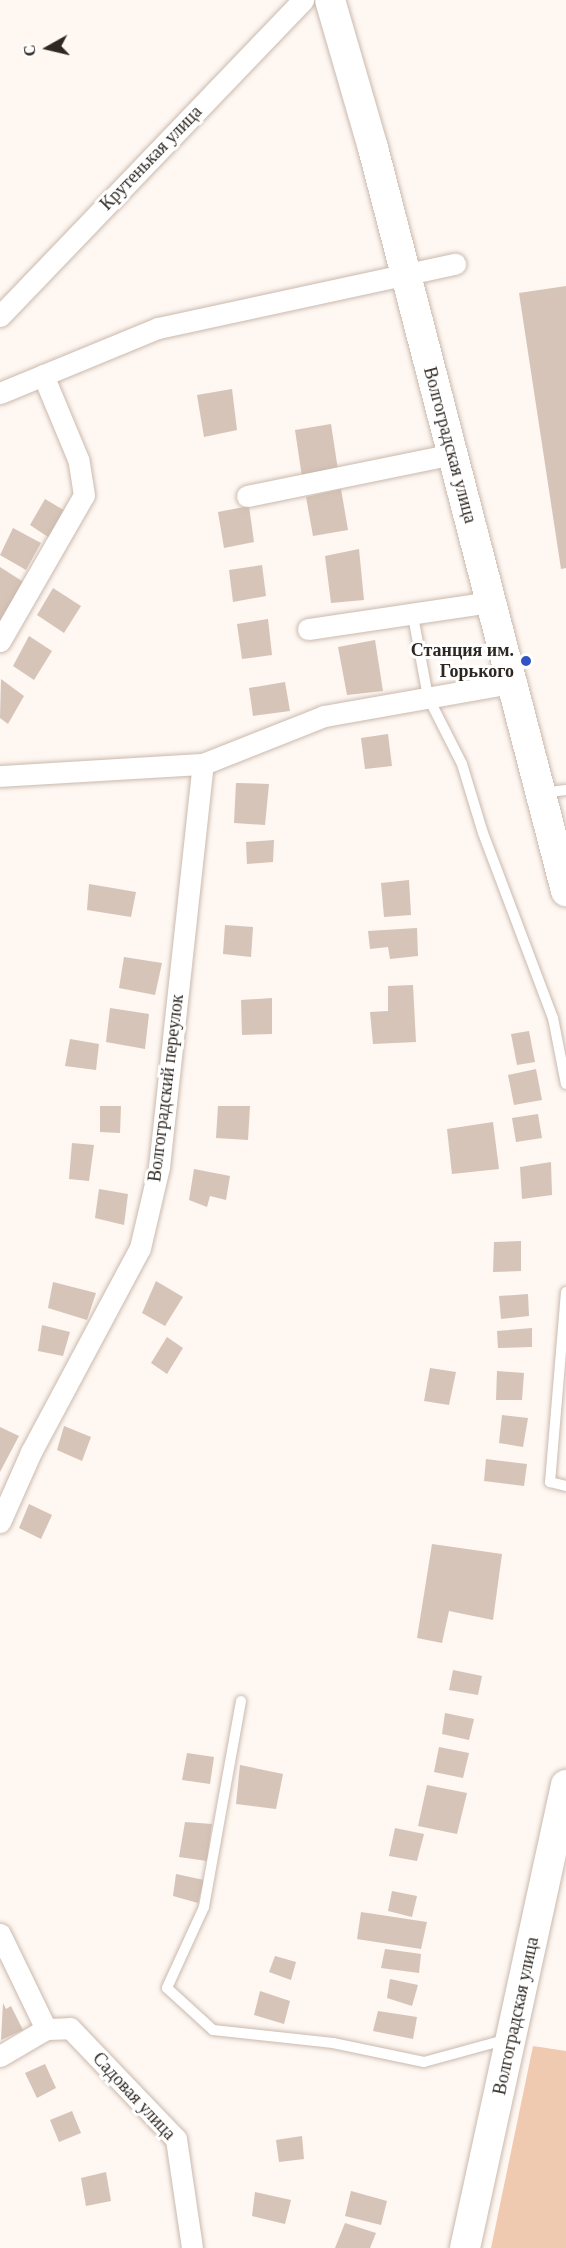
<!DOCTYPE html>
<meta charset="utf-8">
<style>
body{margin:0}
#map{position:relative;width:566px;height:2248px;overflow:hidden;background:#fef7f2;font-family:"Times New Roman",serif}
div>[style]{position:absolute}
.green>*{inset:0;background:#f0cab0}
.building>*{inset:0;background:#d6c4b8}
.roads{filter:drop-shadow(0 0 2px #cab9ad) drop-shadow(0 0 2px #cab9ad)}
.service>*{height:10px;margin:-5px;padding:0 5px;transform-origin:5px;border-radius:5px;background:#fff}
.minor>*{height:21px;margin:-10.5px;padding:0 10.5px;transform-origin:10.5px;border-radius:10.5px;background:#fff}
.secondary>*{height:30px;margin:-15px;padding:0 15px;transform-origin:15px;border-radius:15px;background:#fff}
.dots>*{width:16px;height:16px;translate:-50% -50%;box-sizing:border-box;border:3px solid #fff;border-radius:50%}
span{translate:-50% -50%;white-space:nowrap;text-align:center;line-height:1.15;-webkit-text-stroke:6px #fff;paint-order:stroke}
.street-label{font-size:18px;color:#2e2823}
.poi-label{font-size:18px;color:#2e2823;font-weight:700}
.right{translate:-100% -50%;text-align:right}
.north{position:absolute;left:18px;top:18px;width:60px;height:60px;-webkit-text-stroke:4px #fff;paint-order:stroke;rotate:262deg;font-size:16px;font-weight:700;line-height:24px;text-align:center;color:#2e2823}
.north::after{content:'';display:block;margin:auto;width:21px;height:27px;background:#2e2823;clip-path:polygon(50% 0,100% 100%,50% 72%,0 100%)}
</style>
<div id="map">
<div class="green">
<div style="clip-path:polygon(533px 2046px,566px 2051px,566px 2248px,491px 2248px)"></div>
</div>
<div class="building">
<div style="clip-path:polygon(566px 286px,566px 568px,561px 569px,519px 293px)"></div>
<div style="clip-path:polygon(232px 389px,237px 430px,204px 437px,197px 395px)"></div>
<div style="clip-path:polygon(331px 424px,338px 470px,302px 477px,295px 430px)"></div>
<div style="clip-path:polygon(341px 489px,348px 530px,313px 536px,306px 497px)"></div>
<div style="clip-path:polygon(45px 499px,67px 512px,51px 539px,30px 525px)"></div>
<div style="clip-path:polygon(249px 506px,254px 542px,224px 548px,218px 512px)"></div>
<div style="clip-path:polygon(13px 528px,41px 543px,26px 570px,0 555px)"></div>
<div style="clip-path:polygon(359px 549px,364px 600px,331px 603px,325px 556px)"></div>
<div style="clip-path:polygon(262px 565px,266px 596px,233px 602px,229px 570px)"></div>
<div style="clip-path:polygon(0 567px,25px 583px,0 624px)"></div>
<div style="clip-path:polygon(53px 588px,81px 606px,64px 633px,37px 615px)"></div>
<div style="clip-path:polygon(268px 619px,272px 655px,242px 659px,237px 624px)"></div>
<div style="clip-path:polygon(29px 636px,52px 651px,34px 680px,13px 666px)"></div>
<div style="clip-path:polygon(375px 640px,383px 691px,347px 695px,338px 647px)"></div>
<div style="clip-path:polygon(1px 679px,24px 696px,8px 724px,0 718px)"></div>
<div style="clip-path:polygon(285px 682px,290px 711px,253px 716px,249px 688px)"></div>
<div style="clip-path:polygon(388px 734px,392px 766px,365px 769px,361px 738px)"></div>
<div style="clip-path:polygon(236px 783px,269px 784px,265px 825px,234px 823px)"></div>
<div style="clip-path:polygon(274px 840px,273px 862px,247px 864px,246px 842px)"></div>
<div style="clip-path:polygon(409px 880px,411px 915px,384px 917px,381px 883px)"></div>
<div style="clip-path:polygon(89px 884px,136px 892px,131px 917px,87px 910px)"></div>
<div style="clip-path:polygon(225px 925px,253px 927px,251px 957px,223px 954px)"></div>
<div style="clip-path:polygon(417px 928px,418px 956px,390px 959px,388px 947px,370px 949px,368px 931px)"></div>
<div style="clip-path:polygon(124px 957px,162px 963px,155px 995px,119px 988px)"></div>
<div style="clip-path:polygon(413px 985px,416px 1042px,373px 1044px,370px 1012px,388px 1011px,388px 986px)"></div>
<div style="clip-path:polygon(272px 998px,272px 1034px,242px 1035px,241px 1000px)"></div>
<div style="clip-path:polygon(110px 1008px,149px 1014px,145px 1049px,106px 1042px)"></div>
<div style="clip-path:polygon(529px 1031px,535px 1062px,517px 1065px,511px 1034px)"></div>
<div style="clip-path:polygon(70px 1039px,99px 1044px,96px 1070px,65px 1066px)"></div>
<div style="clip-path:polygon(536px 1069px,542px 1100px,514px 1105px,508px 1075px)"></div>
<div style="clip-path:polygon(100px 1106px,121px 1106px,120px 1133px,100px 1132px)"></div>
<div style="clip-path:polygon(218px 1106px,250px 1106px,248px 1140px,216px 1138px)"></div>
<div style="clip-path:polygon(538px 1114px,542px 1138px,516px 1142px,512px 1118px)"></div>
<div style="clip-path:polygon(493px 1122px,499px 1169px,452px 1174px,447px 1129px)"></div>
<div style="clip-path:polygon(72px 1143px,94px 1145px,89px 1181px,69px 1179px)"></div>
<div style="clip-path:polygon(551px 1162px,552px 1195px,522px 1199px,520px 1167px)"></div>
<div style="clip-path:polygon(194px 1169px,230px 1176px,226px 1200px,210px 1196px,207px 1207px,189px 1200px)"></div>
<div style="clip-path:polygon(99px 1189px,128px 1194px,124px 1225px,95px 1218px)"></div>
<div style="clip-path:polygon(521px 1241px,521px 1271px,493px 1272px,494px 1242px)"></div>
<div style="clip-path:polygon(156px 1281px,183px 1297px,165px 1326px,142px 1313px)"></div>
<div style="clip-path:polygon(53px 1282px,96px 1293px,87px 1320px,48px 1308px)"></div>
<div style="clip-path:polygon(528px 1294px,529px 1316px,501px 1319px,499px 1296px)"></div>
<div style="clip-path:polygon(42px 1325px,70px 1332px,63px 1356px,38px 1351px)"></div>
<div style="clip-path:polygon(532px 1328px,532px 1347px,498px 1348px,497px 1331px)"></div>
<div style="clip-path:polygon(167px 1337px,183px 1348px,167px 1374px,151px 1363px)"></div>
<div style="clip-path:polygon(430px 1368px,456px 1372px,449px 1405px,424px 1401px)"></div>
<div style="clip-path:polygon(497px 1371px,524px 1373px,522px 1400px,496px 1400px)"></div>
<div style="clip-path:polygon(502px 1415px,528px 1418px,523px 1447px,499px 1443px)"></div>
<div style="clip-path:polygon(64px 1426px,91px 1437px,82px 1461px,57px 1450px)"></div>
<div style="clip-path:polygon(0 1427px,19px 1436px,0 1472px)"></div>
<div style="clip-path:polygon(486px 1459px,527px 1464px,524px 1486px,484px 1481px)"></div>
<div style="clip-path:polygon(29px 1504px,52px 1515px,41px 1539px,19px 1528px)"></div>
<div style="clip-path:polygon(432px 1544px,502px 1554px,493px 1620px,449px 1611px,442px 1643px,417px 1638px)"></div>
<div style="clip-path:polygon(453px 1670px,482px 1676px,478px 1695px,449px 1690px)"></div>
<div style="clip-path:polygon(445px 1713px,474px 1719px,469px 1740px,442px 1734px)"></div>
<div style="clip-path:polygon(439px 1747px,469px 1753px,463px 1778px,434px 1772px)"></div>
<div style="clip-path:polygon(187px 1753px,214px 1757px,210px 1784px,182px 1780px)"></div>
<div style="clip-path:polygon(240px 1765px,283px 1774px,276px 1809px,236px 1804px)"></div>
<div style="clip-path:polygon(427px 1785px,467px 1793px,457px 1834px,418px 1826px)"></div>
<div style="clip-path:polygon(185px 1822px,212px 1824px,207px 1861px,179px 1857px)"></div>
<div style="clip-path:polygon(395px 1828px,424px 1834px,417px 1861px,389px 1856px)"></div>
<div style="clip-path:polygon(176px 1874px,204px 1880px,198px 1903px,173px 1896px)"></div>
<div style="clip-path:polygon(392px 1891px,417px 1896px,412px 1917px,388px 1911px)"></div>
<div style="clip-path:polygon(361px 1912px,427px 1922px,421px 1949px,357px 1939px)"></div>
<div style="clip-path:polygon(385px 1949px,421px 1954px,419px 1973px,381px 1968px)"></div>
<div style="clip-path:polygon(275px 1956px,296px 1962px,291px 1980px,269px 1972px)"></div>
<div style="clip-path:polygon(390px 1979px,418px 1985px,412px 2006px,387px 1998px)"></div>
<div style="clip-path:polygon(260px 1991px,290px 2001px,284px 2024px,254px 2015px)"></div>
<div style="clip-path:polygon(3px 2003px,6px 2009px,11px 2006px,23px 2030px,1px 2040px)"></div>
<div style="clip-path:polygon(378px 2011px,417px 2017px,413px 2039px,373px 2031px)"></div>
<div style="clip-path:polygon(45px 2064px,56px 2088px,37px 2098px,25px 2073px)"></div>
<div style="clip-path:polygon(72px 2111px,81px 2133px,59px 2142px,50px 2120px)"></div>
<div style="clip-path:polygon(302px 2136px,304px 2159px,279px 2162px,276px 2140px)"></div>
<div style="clip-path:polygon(106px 2172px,111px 2201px,86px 2206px,81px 2178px)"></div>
<div style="clip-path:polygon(351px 2191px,387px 2201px,381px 2225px,345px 2216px)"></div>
<div style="clip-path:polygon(255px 2192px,291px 2200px,285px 2224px,252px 2216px)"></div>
<div style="clip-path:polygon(345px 2223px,376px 2233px,370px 2248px,335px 2248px)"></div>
</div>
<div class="roads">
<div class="service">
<div style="left:413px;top:616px;width:82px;rotate:79.5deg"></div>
<div style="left:428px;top:697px;width:75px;rotate:63.1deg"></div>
<div style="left:462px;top:764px;width:72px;rotate:73.1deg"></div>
<div style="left:483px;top:833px;width:198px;rotate:69.3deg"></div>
<div style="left:553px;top:1018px;width:67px;rotate:78.9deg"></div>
<div style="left:541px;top:793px;width:25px;rotate:-7deg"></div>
<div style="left:566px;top:1292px;width:191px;rotate:94.8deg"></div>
<div style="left:550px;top:1482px;width:16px;rotate:14deg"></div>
<div style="left:241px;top:1701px;width:209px;rotate:100.2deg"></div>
<div style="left:204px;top:1907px;width:89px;rotate:114.6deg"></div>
<div style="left:167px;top:1988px;width:62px;rotate:42.4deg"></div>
<div style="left:213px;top:2030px;width:121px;rotate:6.2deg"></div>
<div style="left:333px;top:2043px;width:93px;rotate:11.8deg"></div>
<div style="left:424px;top:2062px;width:87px;rotate:-15.3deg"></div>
</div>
<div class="minor">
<div style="left:0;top:316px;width:438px;rotate:-46.2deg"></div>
<div style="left:0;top:393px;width:171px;rotate:-22.4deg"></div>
<div style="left:158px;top:328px;width:304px;rotate:-12.2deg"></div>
<div style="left:247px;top:496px;width:210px;rotate:-11.5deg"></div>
<div style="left:308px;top:629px;width:185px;rotate:-8.4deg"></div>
<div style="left:0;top:641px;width:168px;rotate:-60.1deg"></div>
<div style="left:84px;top:495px;width:36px;rotate:-99deg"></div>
<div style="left:78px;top:459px;width:91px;rotate:-112.6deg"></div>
<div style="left:0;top:776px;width:203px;rotate:-3.4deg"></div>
<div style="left:203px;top:764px;width:130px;rotate:-21.6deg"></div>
<div style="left:324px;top:716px;width:191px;rotate:-10deg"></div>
<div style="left:0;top:1522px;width:77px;rotate:-66.1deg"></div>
<div style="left:31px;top:1452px;width:231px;rotate:-61.9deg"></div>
<div style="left:140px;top:1248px;width:83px;rotate:-76.8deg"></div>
<div style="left:159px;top:1167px;width:405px;rotate:-83.8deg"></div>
<div style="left:0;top:1934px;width:106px;rotate:64.2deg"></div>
<div style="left:0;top:2056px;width:53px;rotate:-30.4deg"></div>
<div style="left:46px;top:2029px;width:24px;rotate:-2deg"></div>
<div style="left:70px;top:2028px;width:153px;rotate:46.3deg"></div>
<div style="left:176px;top:2139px;width:110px;rotate:81.6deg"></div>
</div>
<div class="secondary">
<div style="left:330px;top:0;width:154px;rotate:73.8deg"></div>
<div style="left:373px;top:148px;width:768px;rotate:75.44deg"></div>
<div style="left:465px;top:2248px;width:474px;rotate:-77.7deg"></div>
</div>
</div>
<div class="dots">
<div style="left:526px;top:661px;background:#3153c3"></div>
</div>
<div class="street-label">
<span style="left:151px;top:158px;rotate:-46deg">Крутенькая улица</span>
<span style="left:450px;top:445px;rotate:75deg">Волгоградская улица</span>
<span style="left:166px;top:1088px;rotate:-83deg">Волгоградский переулок</span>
<span style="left:516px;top:2016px;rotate:-78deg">Волгоградская улица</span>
<span style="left:134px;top:2096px;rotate:47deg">Садовая улица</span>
</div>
<div class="poi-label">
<span class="right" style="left:514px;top:661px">Станция им.<br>Горького</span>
</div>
<div class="north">С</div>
</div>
